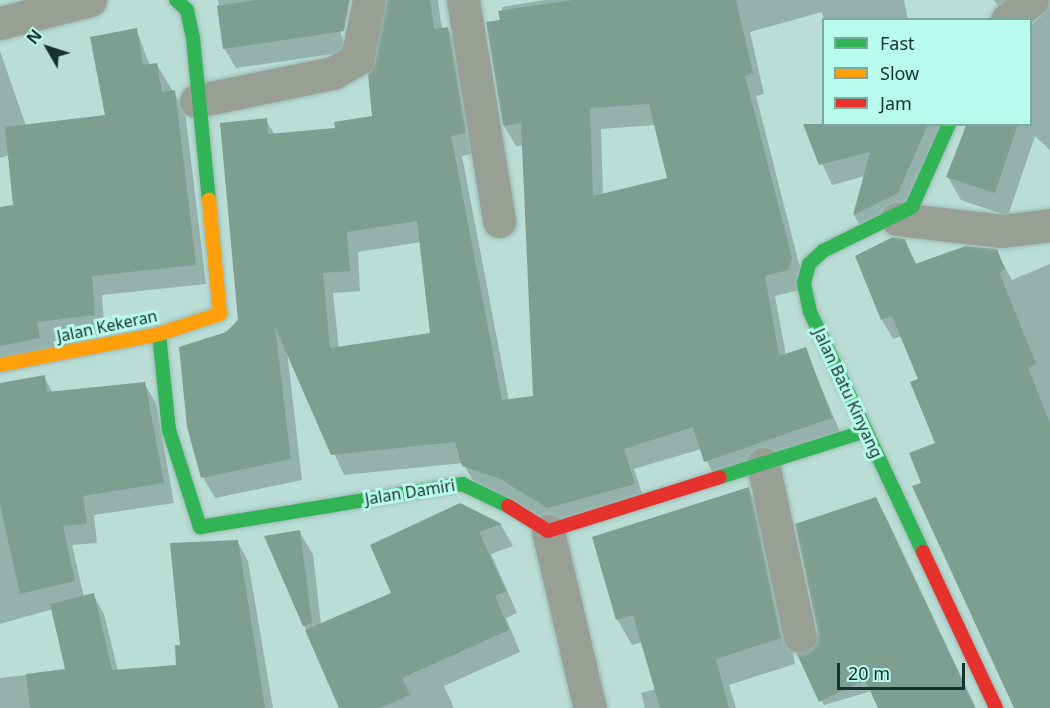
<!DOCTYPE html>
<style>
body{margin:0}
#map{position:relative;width:1050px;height:708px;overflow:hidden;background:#baded6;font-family:"Noto Sans",sans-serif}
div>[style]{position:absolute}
.shadow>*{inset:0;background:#0003}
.building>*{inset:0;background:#7f9e92}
.roads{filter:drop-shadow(0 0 2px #9cb9b3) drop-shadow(0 0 2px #9cb9b3)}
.street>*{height:33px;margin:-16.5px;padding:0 16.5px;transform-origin:16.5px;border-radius:16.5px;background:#989f95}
.fast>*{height:14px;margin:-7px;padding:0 7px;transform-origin:7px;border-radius:7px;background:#30b455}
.slow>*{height:14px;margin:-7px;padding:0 7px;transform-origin:7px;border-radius:7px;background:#ff9f0a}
.jam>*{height:14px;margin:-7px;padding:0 7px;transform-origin:7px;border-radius:7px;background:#e5322d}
span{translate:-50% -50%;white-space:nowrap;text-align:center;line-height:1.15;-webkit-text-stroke:6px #b8faeb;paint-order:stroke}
.street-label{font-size:16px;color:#18332d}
.legend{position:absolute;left:822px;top:18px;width:210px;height:108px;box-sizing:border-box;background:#b8faeb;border:2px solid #78aa9f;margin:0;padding:8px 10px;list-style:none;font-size:18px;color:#18332d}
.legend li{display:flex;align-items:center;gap:12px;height:30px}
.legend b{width:30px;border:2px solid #78aa9f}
.north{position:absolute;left:18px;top:18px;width:60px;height:60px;-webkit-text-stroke:4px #b8faeb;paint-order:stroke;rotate:309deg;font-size:16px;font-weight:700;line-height:24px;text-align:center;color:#18332d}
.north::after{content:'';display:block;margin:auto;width:21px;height:27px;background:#18332d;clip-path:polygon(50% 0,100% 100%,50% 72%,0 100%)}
.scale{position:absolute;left:837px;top:663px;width:128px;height:27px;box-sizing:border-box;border:3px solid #18332d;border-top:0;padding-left:8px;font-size:18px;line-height:21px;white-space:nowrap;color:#18332d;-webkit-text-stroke:4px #b8faeb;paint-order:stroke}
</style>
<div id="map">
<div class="shadow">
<div style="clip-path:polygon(218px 0,332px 0,346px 52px,236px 68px,224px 48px)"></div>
<div style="clip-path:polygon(evenodd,388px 0,438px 0,442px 29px,448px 29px,459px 49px,476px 153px,462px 156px,509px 401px,535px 398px,524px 145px,516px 146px,504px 126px,487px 23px,501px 22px,502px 7px,545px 0,904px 0,908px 20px,824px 20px,822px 12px,750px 32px,764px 94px,756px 96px,803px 279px,799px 290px,775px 296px,786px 355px,805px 349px,843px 439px,717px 482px,701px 449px,634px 469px,646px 505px,560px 528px,476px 486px,463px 463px,344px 475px,287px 351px,302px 480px,215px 498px,203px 477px,227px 333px,239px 321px,266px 120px,275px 135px,402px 136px,388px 0,655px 125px,669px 179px,603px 195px,601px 129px,655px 125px,388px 0,421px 242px,432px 334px,339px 349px,333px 293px,360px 291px,358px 252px,421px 242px)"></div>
<div style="clip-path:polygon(994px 0,1050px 0,1050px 150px,1035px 136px,1008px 216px,961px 200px,948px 177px,966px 124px,1030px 124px,1030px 27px,1049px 6px,1008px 20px)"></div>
<div style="clip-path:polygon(136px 29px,150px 66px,157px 65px,185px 111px,206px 284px,102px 295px,105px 334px,0 369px,0 208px,15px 206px,9px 155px,0 158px,0 51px,26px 126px,107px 116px)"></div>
<div style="clip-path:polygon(824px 124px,941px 124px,909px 214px,866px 235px,854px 215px,865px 176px,832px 185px,806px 128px)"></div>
<div style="clip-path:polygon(904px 240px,917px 265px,996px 251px,1012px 280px,1050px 264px,1050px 708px,1015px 708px,923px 484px,937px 443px,920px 380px,902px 336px,893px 339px,882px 320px,857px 257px)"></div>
<div style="clip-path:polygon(44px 377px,53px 393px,144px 383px,156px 403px,174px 503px,94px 515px,97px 543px,72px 545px,84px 597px,93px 595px,104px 614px,118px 671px,178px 667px,182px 646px,237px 541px,248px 561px,273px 708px,0 708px,0 678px,67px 670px,53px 609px,0 624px,0 384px)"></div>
<div style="clip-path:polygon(748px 489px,763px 515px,795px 664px,729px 685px,736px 708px,645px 708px,641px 693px,656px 689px,642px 642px,632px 645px,617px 619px)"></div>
<div style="clip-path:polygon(876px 499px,887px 519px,976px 708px,880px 708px,940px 671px,824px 705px,813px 685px,814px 651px)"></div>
<div style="clip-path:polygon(460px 505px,501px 525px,513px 546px,491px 554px,517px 613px,506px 618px,520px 652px,444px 686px,454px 708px,341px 708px,304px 625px,299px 531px,313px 554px,321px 625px,393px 594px)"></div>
</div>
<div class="building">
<div style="clip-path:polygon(256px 0,350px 0,344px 31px,223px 49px,217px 6px)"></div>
<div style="clip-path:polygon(evenodd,387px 0,430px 0,434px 29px,448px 27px,466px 133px,451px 136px,502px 400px,533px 396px,521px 123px,503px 126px,486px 22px,500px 20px,498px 11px,573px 0,736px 0,753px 73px,745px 76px,792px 258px,788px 270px,765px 276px,779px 356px,806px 347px,832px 418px,704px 462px,693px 427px,624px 449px,635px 484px,547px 508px,501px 479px,462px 466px,455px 442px,331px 455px,275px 327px,291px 459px,201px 478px,187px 427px,179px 347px,226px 332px,238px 320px,220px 123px,267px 118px,268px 134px,335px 128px,334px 122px,372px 116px,368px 74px,387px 0,649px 104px,667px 178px,593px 196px,590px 108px,649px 104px,387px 0,417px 221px,430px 333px,330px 348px,323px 273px,350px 271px,347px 232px,417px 221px)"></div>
<div style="clip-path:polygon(137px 28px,143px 65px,157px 63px,162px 92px,175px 90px,196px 265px,92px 276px,95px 315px,37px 322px,40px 338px,0 346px,0 207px,13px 205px,5px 127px,105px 115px,90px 37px)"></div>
<div style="clip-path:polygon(803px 124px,928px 124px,898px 193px,853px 215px,870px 152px,819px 165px)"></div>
<div style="clip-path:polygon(967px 124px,1018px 124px,995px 193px,946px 177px)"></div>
<div style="clip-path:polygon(893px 237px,905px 239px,915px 264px,966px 246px,997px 249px,1005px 269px,999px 272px,1036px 364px,1028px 368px,1050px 423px,1050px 708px,1014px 708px,912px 486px,921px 483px,909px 453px,935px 443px,910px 382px,918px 379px,892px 316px,881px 320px,855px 256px)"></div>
<div style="clip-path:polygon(45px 375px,47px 392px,145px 382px,164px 483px,83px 496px,87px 524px,63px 526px,75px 581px,20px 594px,0 505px,0 383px)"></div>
<div style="clip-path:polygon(749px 487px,781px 638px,716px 659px,729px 708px,660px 708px,633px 615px,616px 620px,592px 537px)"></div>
<div style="clip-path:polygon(876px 497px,975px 708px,878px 708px,865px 680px,819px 702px,797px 654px,813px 649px,818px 633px,795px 524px)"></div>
<div style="clip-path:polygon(460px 503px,502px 524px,479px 532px,506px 591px,495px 596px,509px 630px,402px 678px,410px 695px,379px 708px,339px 708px,305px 630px,391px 593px,370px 545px)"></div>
<div style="clip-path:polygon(300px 530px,312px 623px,303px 626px,264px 536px)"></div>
<div style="clip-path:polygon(238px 540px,265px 708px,30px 708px,26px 674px,65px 669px,50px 604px,94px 593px,112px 670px,176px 665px,175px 645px,180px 645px,170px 543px)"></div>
</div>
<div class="roads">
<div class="street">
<div style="left:463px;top:0;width:224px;rotate:80.7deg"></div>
<div style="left:1007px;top:20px;width:32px;rotate:-39deg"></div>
<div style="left:0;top:23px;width:93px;rotate:-14.3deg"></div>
<div style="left:196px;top:101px;width:140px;rotate:-11.6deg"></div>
<div style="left:333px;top:73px;width:28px;rotate:-30deg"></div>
<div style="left:357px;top:59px;width:60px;rotate:-78.5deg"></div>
<div style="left:897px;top:219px;width:106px;rotate:6.5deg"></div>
<div style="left:1002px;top:231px;width:48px;rotate:-7.1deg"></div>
<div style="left:763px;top:464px;width:176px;rotate:77.9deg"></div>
<div style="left:548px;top:531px;width:182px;rotate:76.7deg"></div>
</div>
<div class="fast">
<div style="left:176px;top:0;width:15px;rotate:42deg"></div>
<div style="left:187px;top:10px;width:29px;rotate:78deg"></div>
<div style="left:193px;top:38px;width:163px;rotate:84.4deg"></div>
<div style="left:159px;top:334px;width:97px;rotate:84.1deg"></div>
<div style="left:169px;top:430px;width:102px;rotate:72.3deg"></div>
<div style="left:200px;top:527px;width:266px;rotate:-9.3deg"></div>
<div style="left:462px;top:484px;width:51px;rotate:25.6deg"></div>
<div style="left:720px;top:477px;width:153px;rotate:-17.5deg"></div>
<div style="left:923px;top:552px;width:265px;rotate:-115.2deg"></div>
<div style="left:810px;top:312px;width:30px;rotate:-102deg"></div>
<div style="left:804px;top:283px;width:20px;rotate:-75deg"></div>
<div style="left:809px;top:264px;width:19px;rotate:-43deg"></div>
<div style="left:823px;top:251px;width:99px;rotate:-26.3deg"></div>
<div style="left:912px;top:207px;width:91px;rotate:-66deg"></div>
</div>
<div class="slow">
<div style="left:0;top:365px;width:162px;rotate:-11deg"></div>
<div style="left:159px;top:334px;width:64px;rotate:-18.2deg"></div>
<div style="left:220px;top:314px;width:115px;rotate:-95.5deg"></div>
</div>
<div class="jam">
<div style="left:508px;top:506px;width:47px;rotate:32deg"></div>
<div style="left:548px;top:531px;width:180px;rotate:-17.4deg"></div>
<div style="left:923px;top:552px;width:172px;rotate:64.9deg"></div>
</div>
</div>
<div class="street-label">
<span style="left:107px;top:326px;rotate:-12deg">Jalan Kekeran</span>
<span style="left:848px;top:393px;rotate:65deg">Jalan Batu Kinyang</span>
<span style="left:410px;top:492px;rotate:-9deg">Jalan Damiri</span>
</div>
<ul class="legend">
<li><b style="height:8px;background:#30b455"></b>Fast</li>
<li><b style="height:8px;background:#ff9f0a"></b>Slow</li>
<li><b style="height:8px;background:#e5322d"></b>Jam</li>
</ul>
<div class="north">N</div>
<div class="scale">20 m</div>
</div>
